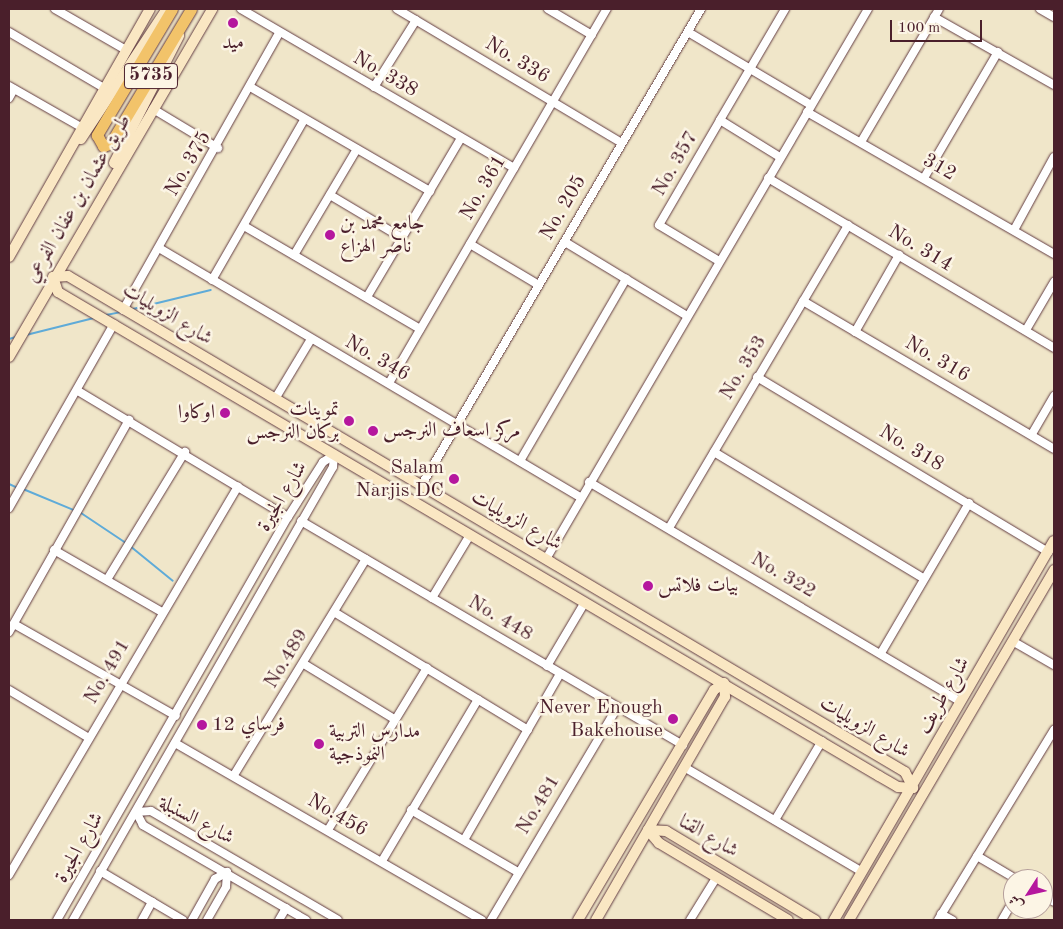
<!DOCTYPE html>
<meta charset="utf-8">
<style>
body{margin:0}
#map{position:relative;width:1063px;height:929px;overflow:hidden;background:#f0e6c9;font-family:"Old Standard TT",Amiri,serif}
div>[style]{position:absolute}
.stream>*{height:2px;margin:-1px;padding:0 1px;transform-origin:1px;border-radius:1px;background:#5fabd8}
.roads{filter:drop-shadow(0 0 1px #633d43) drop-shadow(0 0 1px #633d43)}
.street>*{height:8px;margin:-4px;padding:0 4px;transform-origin:4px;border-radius:4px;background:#fff}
.secondary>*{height:10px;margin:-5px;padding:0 5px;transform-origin:5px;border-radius:5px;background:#fae7c3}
.primary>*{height:11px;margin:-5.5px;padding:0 5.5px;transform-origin:5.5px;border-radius:5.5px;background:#f2c36a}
.dots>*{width:14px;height:14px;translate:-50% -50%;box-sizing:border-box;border:2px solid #fcf5e5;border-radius:50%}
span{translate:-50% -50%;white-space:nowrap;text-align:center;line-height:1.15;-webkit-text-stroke:5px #fcf5e5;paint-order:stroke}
.shield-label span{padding:1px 4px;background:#fcf5e5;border:1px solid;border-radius:4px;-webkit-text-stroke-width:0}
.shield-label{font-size:19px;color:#4a1f2b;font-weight:700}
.poi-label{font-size:20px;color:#4a1f2b}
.left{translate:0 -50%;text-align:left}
.right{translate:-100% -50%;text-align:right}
.street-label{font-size:20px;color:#4a1f2b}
.frame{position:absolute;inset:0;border:10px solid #4a1f2b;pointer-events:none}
.north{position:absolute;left:1003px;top:869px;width:50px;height:50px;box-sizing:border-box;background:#fcf5e5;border:1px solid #b59f9b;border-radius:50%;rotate:235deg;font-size:14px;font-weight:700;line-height:20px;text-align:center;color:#4a1f2b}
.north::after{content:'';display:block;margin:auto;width:18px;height:22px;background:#b5179e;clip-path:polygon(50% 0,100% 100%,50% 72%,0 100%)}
.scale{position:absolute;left:890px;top:20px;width:92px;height:22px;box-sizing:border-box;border:2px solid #4a1f2b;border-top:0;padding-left:6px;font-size:15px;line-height:18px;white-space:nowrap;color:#4a1f2b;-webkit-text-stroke:4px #fcf5e5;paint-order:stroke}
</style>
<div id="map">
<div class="stream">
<div style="left:133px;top:309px;width:80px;rotate:-13.7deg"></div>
<div style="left:106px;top:315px;width:15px;rotate:-11deg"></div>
<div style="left:26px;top:335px;width:70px;rotate:-14deg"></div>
<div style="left:9px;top:339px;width:7px;rotate:-16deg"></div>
<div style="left:9px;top:484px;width:10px;rotate:24deg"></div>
<div style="left:23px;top:489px;width:57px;rotate:22.5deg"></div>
<div style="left:81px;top:513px;width:54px;rotate:33.7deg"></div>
<div style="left:130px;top:546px;width:55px;rotate:39.1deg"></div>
</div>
<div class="roads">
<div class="street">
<div style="left:55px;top:9px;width:82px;rotate:30deg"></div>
<div style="left:241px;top:9px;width:316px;rotate:30.2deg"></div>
<div style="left:397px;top:9px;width:260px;rotate:30.8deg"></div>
<div style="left:548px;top:9px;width:51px;rotate:30.6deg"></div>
<div style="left:1040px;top:9px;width:16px;rotate:30deg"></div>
<div style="left:934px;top:17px;width:138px;rotate:29.5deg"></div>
<div style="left:9px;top:32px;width:110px;rotate:30.5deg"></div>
<div style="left:688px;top:32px;width:143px;rotate:30.7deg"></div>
<div style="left:9px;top:86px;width:83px;rotate:29.7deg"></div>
<div style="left:374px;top:87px;width:79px;rotate:-57.9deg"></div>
<div style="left:252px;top:88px;width:206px;rotate:30.1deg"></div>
<div style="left:9px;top:98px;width:10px;rotate:-61deg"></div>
<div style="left:153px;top:109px;width:76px;rotate:31deg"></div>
<div style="left:807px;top:112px;width:285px;rotate:29.9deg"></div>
<div style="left:720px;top:120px;width:129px;rotate:-59.6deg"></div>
<div style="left:861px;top:142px;width:154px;rotate:-59.6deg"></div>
<div style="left:768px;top:178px;width:333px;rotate:30.7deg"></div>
<div style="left:924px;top:178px;width:146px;rotate:-59.6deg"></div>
<div style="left:330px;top:195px;width:84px;rotate:30.8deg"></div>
<div style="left:244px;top:226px;width:204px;rotate:30.3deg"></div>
<div style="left:1014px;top:230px;width:83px;rotate:-61.3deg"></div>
<div style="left:565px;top:242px;width:143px;rotate:31.2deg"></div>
<div style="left:470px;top:244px;width:78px;rotate:30.8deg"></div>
<div style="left:159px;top:248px;width:489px;rotate:30.6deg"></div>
<div style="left:294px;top:255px;width:123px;rotate:-59.3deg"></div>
<div style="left:719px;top:261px;width:70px;rotate:-149deg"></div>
<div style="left:659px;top:225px;width:121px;rotate:-59.8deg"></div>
<div style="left:720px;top:120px;width:70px;rotate:31.7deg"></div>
<div style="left:212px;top:280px;width:185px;rotate:-60.1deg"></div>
<div style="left:367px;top:297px;width:185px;rotate:-59.4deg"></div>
<div style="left:803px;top:301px;width:291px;rotate:30.5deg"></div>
<div style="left:123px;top:310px;width:318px;rotate:-60.6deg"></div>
<div style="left:1026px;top:330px;width:56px;rotate:-59.7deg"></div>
<div style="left:855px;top:332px;width:89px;rotate:-60.3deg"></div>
<div style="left:757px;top:377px;width:340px;rotate:31deg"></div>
<div style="left:389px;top:383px;width:433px;rotate:-59.8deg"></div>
<div style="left:78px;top:391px;width:245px;rotate:31deg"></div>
<div style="left:275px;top:399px;width:70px;rotate:-59deg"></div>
<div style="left:1032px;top:434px;width:44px;rotate:-59.9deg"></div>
<div style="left:714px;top:452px;width:244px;rotate:31.1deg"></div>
<div style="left:520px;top:461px;width:211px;rotate:-59.8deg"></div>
<div style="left:589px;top:482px;width:431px;rotate:30.6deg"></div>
<div style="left:421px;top:486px;width:553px;rotate:-59.59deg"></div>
<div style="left:9px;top:508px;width:212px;rotate:-60.3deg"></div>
<div style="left:301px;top:521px;width:443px;rotate:30.4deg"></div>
<div style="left:669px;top:528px;width:352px;rotate:-59.4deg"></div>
<div style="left:54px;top:550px;width:125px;rotate:29.9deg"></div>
<div style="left:546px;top:559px;width:637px;rotate:-59.65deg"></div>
<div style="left:108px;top:578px;width:148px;rotate:-58.6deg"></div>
<div style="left:432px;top:598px;width:74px;rotate:-58.9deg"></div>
<div style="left:334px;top:612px;width:227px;rotate:31.3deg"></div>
<div style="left:14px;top:624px;width:186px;rotate:29.6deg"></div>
<div style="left:9px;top:632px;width:244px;rotate:-60.5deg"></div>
<div style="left:1014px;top:642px;width:46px;rotate:29.9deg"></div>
<div style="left:881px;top:653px;width:174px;rotate:-59.6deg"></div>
<div style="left:304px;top:664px;width:105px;rotate:31.4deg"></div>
<div style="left:547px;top:666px;width:74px;rotate:-59.3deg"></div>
<div style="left:9px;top:690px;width:93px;rotate:31deg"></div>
<div style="left:175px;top:743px;width:354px;rotate:30deg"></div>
<div style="left:684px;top:767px;width:207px;rotate:30.5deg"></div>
<div style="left:234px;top:775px;width:253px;rotate:-58.6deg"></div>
<div style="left:411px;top:810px;width:124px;rotate:30.1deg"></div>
<div style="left:775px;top:820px;width:92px;rotate:-59.3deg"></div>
<div style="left:328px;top:830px;width:190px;rotate:-58.6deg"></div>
<div style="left:464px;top:840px;width:192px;rotate:-60deg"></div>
<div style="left:977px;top:856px;width:45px;rotate:30.5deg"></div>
<div style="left:382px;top:861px;width:188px;rotate:-59.3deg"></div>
<div style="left:100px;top:871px;width:96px;rotate:30.6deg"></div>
<div style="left:9px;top:875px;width:451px;rotate:-59.5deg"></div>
<div style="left:1043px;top:895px;width:13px;rotate:32deg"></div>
<div style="left:941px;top:914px;width:13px;rotate:29deg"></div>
<div style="left:57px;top:920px;width:465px;rotate:-60.2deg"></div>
<div style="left:288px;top:517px;width:65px;rotate:-57.5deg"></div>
<div style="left:323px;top:462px;width:13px;rotate:-32deg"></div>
<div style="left:73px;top:920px;width:522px;rotate:-60.15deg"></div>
<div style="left:333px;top:467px;width:12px;rotate:-85deg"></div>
<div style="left:142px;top:920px;width:21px;rotate:-61deg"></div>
<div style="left:192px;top:920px;width:47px;rotate:-60.7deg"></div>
<div style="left:215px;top:879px;width:14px;rotate:-30deg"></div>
<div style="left:207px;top:920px;width:38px;rotate:-60deg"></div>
<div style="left:226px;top:887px;width:15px;rotate:-86deg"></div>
<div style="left:279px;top:920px;width:14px;rotate:-60deg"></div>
<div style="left:306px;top:920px;width:189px;rotate:-149.8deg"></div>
<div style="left:143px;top:825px;width:15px;rotate:-118deg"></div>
<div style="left:136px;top:812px;width:15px;rotate:-4deg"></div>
<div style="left:151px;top:811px;width:216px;rotate:30.2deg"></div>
<div style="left:491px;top:920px;width:247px;rotate:-59.3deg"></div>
<div style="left:690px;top:920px;width:49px;rotate:-58.2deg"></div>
<div style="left:938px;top:920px;width:223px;rotate:-58.6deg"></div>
<div style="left:1002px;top:920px;width:22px;rotate:-60deg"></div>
</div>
<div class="secondary">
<div style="left:81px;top:139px;width:154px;rotate:-56.6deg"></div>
<div style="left:114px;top:163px;width:143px;rotate:-62.9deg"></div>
<div style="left:9px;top:257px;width:285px;rotate:-60.4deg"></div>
<div style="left:68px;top:276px;width:973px;rotate:30.65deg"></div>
<div style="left:905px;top:772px;width:18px;rotate:63deg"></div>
<div style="left:913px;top:788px;width:15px;rotate:-176deg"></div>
<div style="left:898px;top:787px;width:22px;rotate:-150deg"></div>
<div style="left:879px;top:776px;width:953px;rotate:-149.48deg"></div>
<div style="left:58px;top:292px;width:16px;rotate:-108deg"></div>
<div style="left:53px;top:277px;width:15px;rotate:-4deg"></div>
<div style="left:9px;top:357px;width:403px;rotate:-59.7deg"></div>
<div style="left:648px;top:830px;width:18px;rotate:3deg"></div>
<div style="left:666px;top:831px;width:174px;rotate:30.9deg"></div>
<div style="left:648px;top:830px;width:17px;rotate:50deg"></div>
<div style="left:659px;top:843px;width:150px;rotate:30.8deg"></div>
<div style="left:578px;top:920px;width:267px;rotate:-59.4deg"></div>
<div style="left:714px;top:690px;width:12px;rotate:-35deg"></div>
<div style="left:596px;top:920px;width:258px;rotate:-60deg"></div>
<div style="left:725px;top:697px;width:14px;rotate:-94deg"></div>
<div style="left:834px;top:920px;width:438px;rotate:-59.9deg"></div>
<div style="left:849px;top:920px;width:406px;rotate:-59.6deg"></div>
</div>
<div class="primary">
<div style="left:172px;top:9px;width:147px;rotate:120.8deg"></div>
<div style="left:97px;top:135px;width:13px;rotate:61deg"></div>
<div style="left:103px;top:146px;width:7px;rotate:-16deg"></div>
<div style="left:110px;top:144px;width:157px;rotate:-59deg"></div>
</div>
</div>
<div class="dots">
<div style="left:233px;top:23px;background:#b5179e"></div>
<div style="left:330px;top:235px;background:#b5179e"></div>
<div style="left:225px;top:413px;background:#b5179e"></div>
<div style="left:349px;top:421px;background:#b5179e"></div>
<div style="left:373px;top:431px;background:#b5179e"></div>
<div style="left:454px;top:479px;background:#b5179e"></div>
<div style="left:648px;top:586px;background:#b5179e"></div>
<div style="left:673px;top:719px;background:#b5179e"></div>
<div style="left:202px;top:725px;background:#b5179e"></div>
<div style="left:319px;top:744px;background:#b5179e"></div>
</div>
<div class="shield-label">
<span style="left:151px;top:76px">5735</span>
</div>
<div class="poi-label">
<span style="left:233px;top:43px">ميد</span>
<span class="left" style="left:340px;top:236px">جامع محمد بن<br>ناصر الهزاع</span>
<span class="right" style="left:339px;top:422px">تموينات<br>بركان النرجس</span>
<span class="right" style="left:215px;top:413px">اوكاوا</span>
<span class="left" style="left:383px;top:431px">مركز اسعاف النرجس</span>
<span class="right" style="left:444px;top:480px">Salam<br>Narjis DC</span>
<span class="left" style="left:658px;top:586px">بيات فلاتس</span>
<span class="right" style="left:663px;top:720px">Never Enough<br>Bakehouse</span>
<span class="left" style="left:212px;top:725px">فرساي 12</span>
<span class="left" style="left:329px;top:744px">مدارس التربية<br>النموذجية</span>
</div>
<div class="street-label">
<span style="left:517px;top:61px;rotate:31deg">No. 336</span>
<span style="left:385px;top:75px;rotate:30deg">No. 338</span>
<span style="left:189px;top:164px;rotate:-60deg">No. 375</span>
<span style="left:676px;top:164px;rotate:-60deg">No. 357</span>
<span style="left:939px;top:168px;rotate:30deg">312</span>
<span style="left:484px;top:188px;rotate:-60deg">No. 361</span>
<span style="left:79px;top:199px;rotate:-60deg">طريق عثمان بن عفان الفرعي</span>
<span style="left:564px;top:208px;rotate:-60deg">No. 205</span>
<span style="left:920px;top:249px;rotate:31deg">No. 314</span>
<span style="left:167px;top:315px;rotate:31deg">شارع الزويليات</span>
<span style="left:377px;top:359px;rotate:30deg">No. 346</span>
<span style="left:937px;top:360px;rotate:30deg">No. 316</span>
<span style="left:744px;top:368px;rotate:-59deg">No. 353</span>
<span style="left:911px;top:449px;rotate:31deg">No. 318</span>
<span style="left:283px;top:497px;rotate:-59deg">شارع الجيرة</span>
<span style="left:516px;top:521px;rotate:30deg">شارع الزويليات</span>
<span style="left:783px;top:576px;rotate:30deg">No. 322</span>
<span style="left:500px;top:619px;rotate:30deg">No. 448</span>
<span style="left:287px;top:659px;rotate:-59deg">No.489</span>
<span style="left:108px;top:672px;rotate:-60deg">No. 491</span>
<span style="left:944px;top:696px;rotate:-60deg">شارع طريف</span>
<span style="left:864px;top:728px;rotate:31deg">شارع الزويليات</span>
<span style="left:539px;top:805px;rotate:-59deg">No.481</span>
<span style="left:337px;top:816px;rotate:30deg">No.456</span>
<span style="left:196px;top:821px;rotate:28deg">شارع السنبلة</span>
<span style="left:708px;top:837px;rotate:30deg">شارع القنا</span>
<span style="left:80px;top:848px;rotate:-60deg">شارع الجيرة</span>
</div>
<div class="frame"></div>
<div class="north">ش</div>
<div class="scale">100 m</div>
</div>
